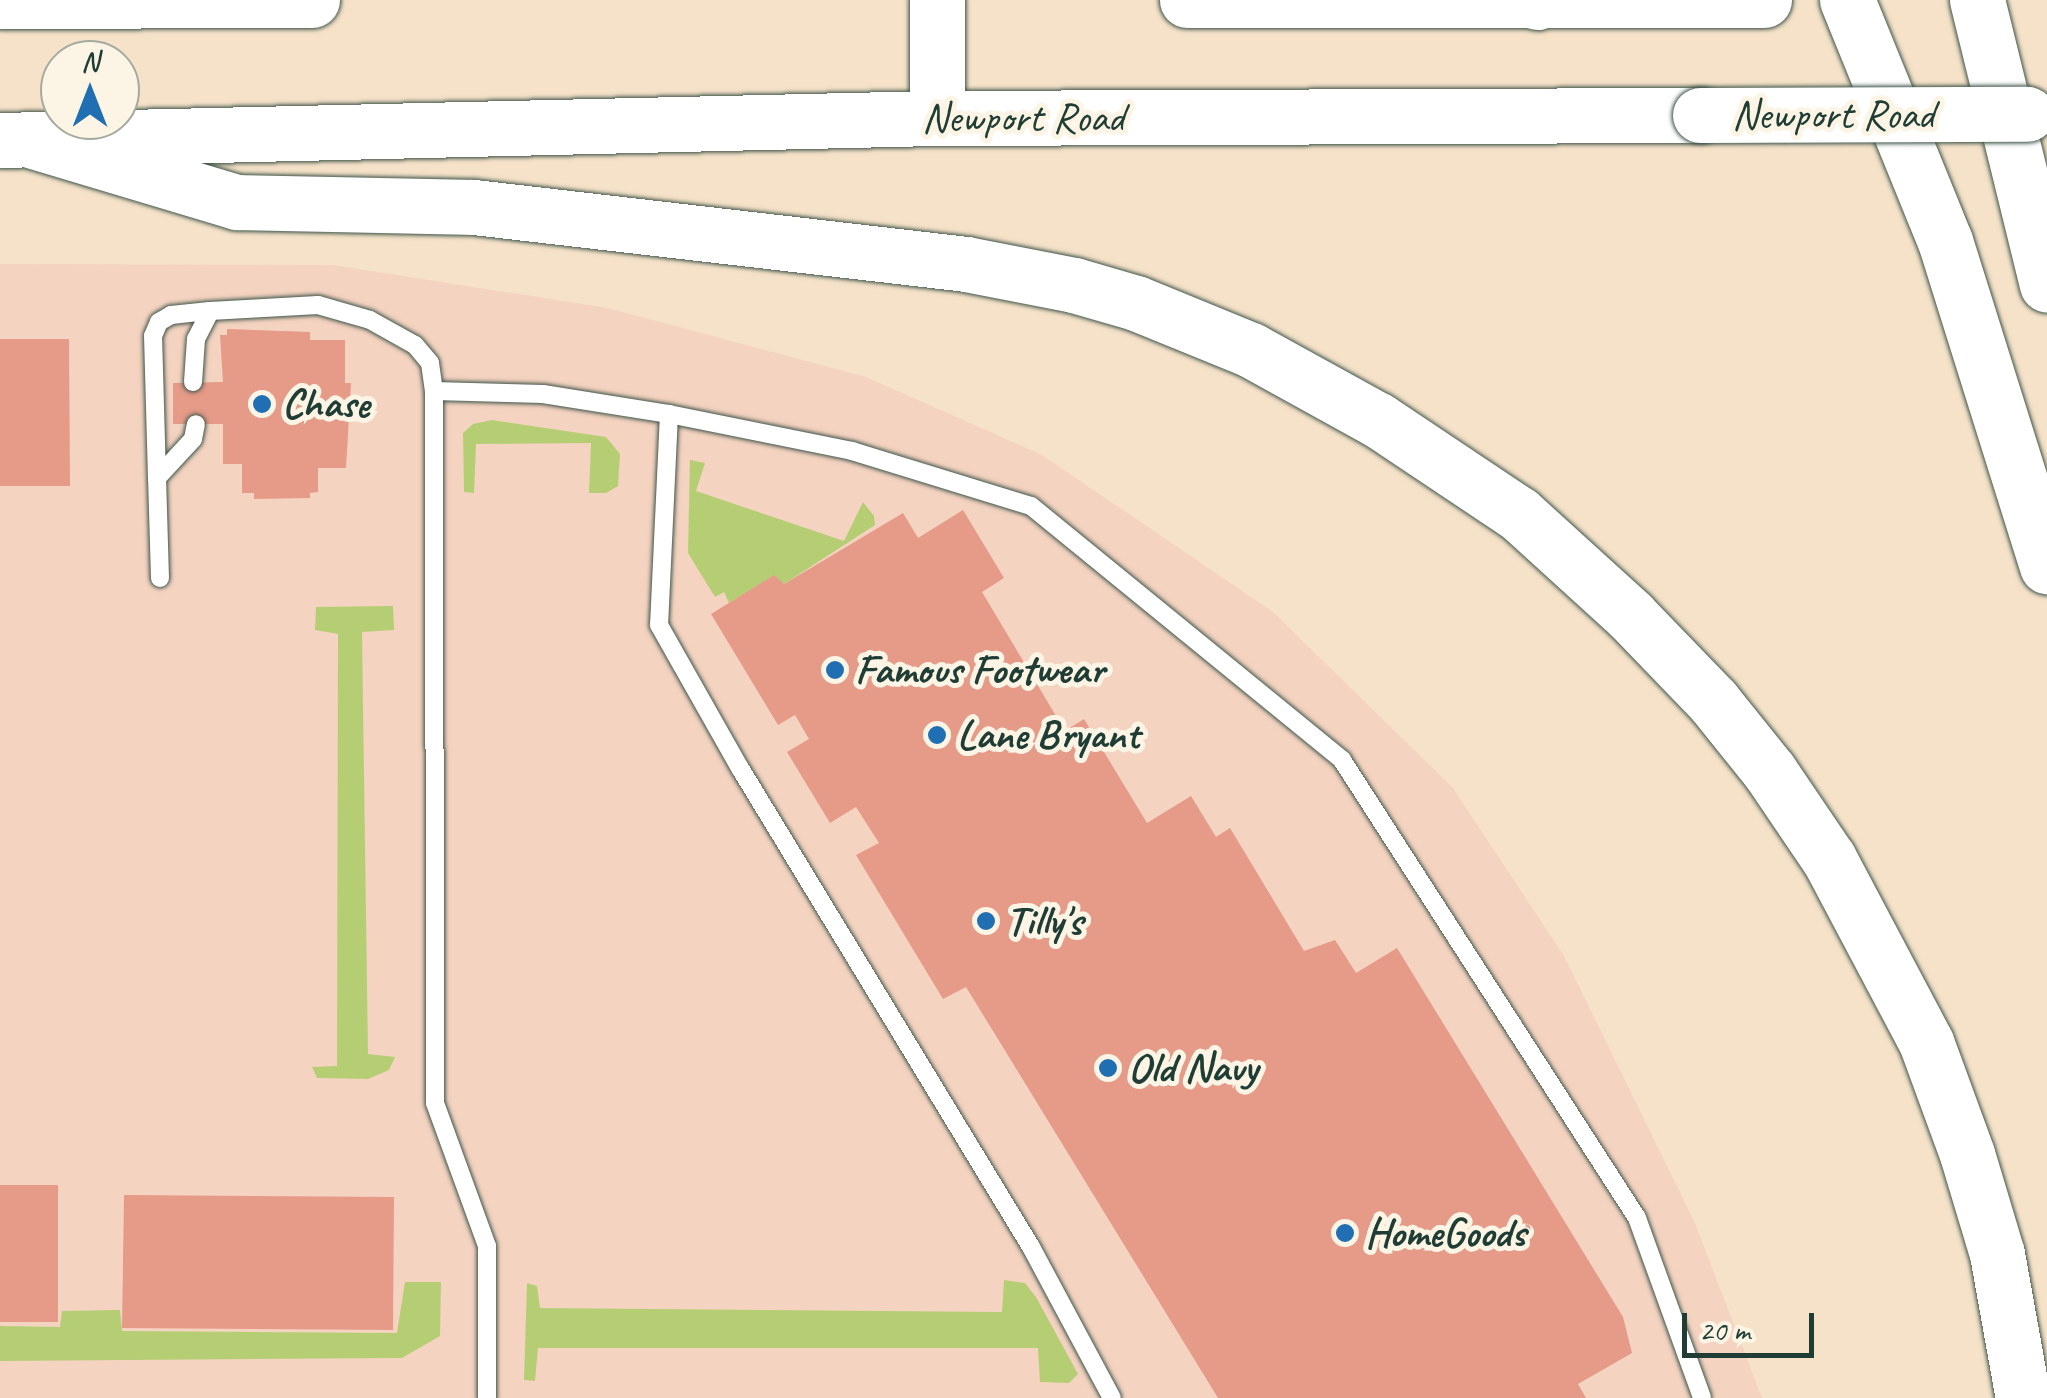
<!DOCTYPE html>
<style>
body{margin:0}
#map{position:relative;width:2047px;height:1398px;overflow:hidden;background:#f6e2c9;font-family:Caveat,sans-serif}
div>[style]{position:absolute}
.built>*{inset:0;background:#f5d3c1}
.green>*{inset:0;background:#b5ce74}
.building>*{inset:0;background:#e69a88}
.roads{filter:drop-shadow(0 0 2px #3f564a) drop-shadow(0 0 2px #3f564a)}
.lane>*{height:18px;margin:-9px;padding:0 9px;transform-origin:9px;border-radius:9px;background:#fff}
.primary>*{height:55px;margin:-27.5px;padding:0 27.5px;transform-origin:27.5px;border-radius:27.5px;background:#fff}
.highway>*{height:55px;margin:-27.5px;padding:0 27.5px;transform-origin:27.5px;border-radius:27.5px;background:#fff}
.bridges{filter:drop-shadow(0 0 2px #3f564a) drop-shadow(0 0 2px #3f564a)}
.primary-bridge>*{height:55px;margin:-27.5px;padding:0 27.5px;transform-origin:27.5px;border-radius:27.5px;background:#fff}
.dots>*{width:28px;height:28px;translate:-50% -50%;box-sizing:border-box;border:5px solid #fcf5e5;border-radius:50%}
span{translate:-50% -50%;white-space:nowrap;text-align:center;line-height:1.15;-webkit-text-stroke:10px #fcf5e5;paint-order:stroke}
.street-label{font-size:42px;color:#1f3d34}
.poi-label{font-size:42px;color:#1f3d34;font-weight:700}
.left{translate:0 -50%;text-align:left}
.north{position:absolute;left:40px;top:40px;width:100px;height:100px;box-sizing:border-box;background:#fcf5e5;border:2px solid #a4ab9e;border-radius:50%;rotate:0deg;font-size:28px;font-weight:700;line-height:40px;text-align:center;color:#1f3d34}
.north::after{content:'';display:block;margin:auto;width:35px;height:45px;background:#1f6fb2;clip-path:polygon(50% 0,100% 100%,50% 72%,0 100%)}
.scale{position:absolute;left:1682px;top:1313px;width:132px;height:45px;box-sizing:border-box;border:5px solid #1f3d34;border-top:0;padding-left:12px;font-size:30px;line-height:35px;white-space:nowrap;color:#1f3d34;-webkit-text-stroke:8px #fcf5e5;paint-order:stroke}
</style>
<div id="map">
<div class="built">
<div style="clip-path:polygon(0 264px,333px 265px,608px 308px,866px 377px,1042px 455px,1273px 612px,1453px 788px,1564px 956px,1695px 1223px,1762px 1398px,0 1398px)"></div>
</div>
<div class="green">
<div style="clip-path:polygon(492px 420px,606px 437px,620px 454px,618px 486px,606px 493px,589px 493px,591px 443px,476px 444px,474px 493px,464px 492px,463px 433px,473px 424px)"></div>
<div style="clip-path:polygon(690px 460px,705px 463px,696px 491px,844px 541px,863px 502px,874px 516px,875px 525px,784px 584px,773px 576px,729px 603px,724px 592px,715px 597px,688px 553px)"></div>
<div style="clip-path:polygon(393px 606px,394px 630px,362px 632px,368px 1054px,395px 1057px,389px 1070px,368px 1079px,317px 1078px,312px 1067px,337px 1066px,338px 634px,315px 630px,316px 607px)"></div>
<div style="clip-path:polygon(1004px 1280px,1025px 1283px,1036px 1297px,1078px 1374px,1069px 1383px,1040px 1382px,1038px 1348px,538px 1348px,535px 1381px,524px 1380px,527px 1283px,537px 1286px,540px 1308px,1002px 1312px)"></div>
<div style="clip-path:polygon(405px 1282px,441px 1282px,440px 1336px,402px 1358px,0 1361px,0 1326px,60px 1327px,62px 1311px,120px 1310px,122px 1331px,397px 1333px)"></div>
</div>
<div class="building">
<div style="clip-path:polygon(227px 329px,310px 332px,310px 340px,345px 340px,345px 383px,351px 383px,346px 468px,318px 468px,318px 492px,310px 493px,310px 498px,254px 499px,254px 493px,242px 493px,242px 464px,223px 464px,223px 424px,173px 424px,173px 383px,223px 382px,220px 335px,227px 335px)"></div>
<div style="clip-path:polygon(0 339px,69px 339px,70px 486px,0 486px)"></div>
<div style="clip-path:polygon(963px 510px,1004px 578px,982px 592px,1065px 731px,1084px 719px,1147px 823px,1191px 796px,1216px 837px,1230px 828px,1304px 951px,1335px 940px,1356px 973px,1397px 948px,1623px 1317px,1632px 1353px,1578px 1384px,1586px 1398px,1218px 1398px,966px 987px,943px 999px,856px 855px,879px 843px,856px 807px,830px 823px,787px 752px,809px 739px,795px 715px,778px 725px,711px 614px,774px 575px,784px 584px,903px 513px,918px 538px)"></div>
<div style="clip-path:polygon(0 1185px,58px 1185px,58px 1322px,0 1322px)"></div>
<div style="clip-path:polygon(124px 1195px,394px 1197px,393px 1330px,122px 1328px)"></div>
</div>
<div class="roads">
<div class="lane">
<div style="left:193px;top:382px;width:43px;rotate:-86deg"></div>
<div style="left:196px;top:339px;width:31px;rotate:-63deg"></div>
<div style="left:210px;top:311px;width:108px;rotate:-3.2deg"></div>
<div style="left:318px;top:305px;width:54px;rotate:16.1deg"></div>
<div style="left:370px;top:320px;width:51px;rotate:29.1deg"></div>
<div style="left:415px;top:345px;width:23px;rotate:50deg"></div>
<div style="left:430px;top:363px;width:28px;rotate:82deg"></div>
<div style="left:669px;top:414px;width:211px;rotate:92.7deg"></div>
<div style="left:659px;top:625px;width:164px;rotate:60.5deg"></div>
<div style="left:740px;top:768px;width:560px;rotate:58.72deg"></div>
<div style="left:1031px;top:1247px;width:171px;rotate:61.8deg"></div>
<div style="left:157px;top:478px;width:142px;rotate:-91.6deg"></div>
<div style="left:153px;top:336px;width:15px;rotate:-67deg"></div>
<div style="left:159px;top:322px;width:14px;rotate:-30deg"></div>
<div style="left:171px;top:315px;width:39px;rotate:-6deg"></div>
<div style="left:160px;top:578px;width:100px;rotate:-91.7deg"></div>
<div style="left:157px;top:478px;width:53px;rotate:-47.3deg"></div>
<div style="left:193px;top:439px;width:15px;rotate:-79deg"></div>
<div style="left:487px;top:1398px;width:152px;rotate:-90deg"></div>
<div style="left:487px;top:1246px;width:152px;rotate:-110deg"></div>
<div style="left:435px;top:1103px;width:712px;rotate:-90.08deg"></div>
<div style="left:434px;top:391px;width:109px;rotate:1.6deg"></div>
<div style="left:543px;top:394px;width:128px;rotate:9deg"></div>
<div style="left:669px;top:414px;width:187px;rotate:11.4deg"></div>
<div style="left:852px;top:451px;width:187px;rotate:17.1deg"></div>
<div style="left:1031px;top:506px;width:402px;rotate:39.2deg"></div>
<div style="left:1342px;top:760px;width:545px;rotate:57.21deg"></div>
<div style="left:1637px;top:1218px;width:191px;rotate:70.1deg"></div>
</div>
<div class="primary">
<div style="left:1187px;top:0;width:577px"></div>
<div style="left:0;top:1px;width:312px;rotate:-0.2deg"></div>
<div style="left:0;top:140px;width:937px;rotate:-1.35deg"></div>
<div style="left:937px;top:118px;width:763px;rotate:-0.23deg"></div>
</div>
<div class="highway">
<div style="left:937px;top:0;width:118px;rotate:90deg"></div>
<div style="left:1529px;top:0;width:9px;rotate:13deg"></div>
<div style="left:1847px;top:0;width:260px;rotate:67.9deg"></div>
<div style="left:1945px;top:241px;width:341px;rotate:72.6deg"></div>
<div style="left:1977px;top:0;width:293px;rotate:76.2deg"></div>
<div style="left:30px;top:140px;width:216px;rotate:16.7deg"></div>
<div style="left:237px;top:202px;width:237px;rotate:1.2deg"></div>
<div style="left:474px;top:207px;width:495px;rotate:6.6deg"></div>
<div style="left:966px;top:264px;width:110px;rotate:11deg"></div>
<div style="left:1074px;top:285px;width:65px;rotate:16.2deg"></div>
<div style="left:1136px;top:303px;width:124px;rotate:22.2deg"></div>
<div style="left:1251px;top:350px;width:145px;rotate:28.9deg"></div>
<div style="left:1378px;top:420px;width:169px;rotate:33.7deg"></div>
<div style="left:1519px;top:514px;width:150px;rotate:42.3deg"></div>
<div style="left:1630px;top:615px;width:120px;rotate:46deg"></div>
<div style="left:1713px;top:701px;width:91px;rotate:51.2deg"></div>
<div style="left:1770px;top:772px;width:105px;rotate:55.9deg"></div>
<div style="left:1829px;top:859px;width:207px;rotate:62.1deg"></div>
<div style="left:1926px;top:1042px;width:119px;rotate:69.9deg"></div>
<div style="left:1967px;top:1154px;width:104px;rotate:73.3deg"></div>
<div style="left:1997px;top:1254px;width:146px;rotate:79.8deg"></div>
</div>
</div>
<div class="bridges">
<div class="primary-bridge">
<div style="left:1700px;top:115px;width:327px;rotate:-0.2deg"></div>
</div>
</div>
<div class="dots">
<div style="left:262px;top:404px;background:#1f6fb2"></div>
<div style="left:835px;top:670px;background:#1f6fb2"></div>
<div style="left:937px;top:735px;background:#1f6fb2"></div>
<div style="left:986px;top:921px;background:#1f6fb2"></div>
<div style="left:1108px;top:1068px;background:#1f6fb2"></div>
<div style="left:1345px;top:1233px;background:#1f6fb2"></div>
</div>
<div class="street-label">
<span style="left:1833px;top:115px">Newport Road</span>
<span style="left:1023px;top:118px">Newport Road</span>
</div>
<div class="poi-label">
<span class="left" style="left:282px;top:404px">Chase</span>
<span class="left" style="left:855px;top:670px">Famous Footwear</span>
<span class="left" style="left:957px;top:735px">Lane Bryant</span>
<span class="left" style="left:1006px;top:921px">Tilly's</span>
<span class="left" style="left:1128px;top:1068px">Old Navy</span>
<span class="left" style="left:1365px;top:1233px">HomeGoods</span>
</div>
<div class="north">N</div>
<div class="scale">20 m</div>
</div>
